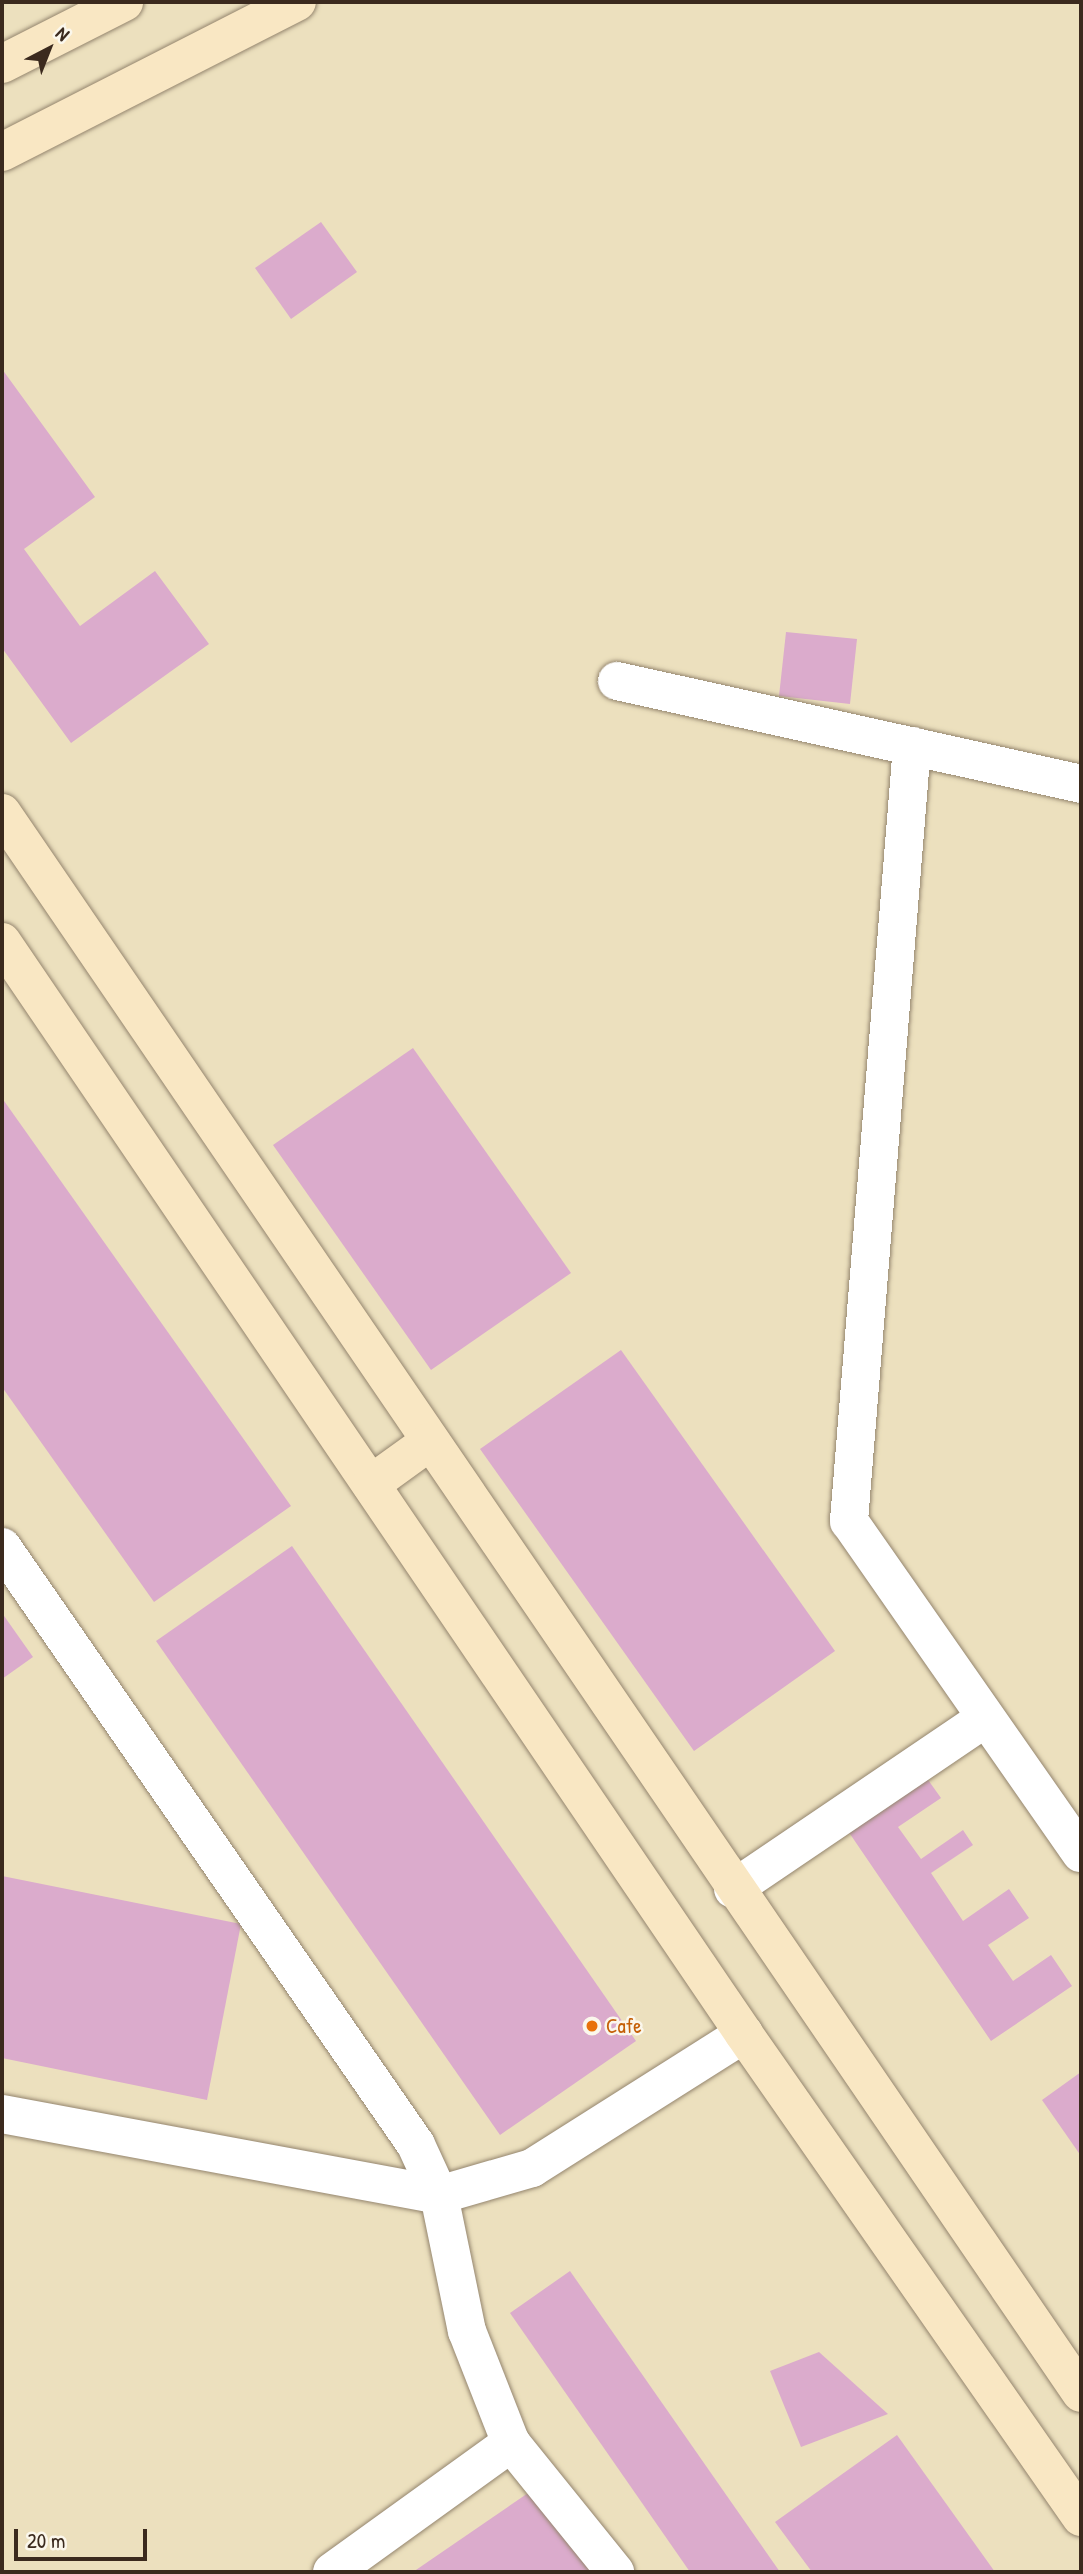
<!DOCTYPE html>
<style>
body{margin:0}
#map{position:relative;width:1083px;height:2574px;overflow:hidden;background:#ece0be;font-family:"Patrick Hand",sans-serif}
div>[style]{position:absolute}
.building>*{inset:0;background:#dbabcc}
.roads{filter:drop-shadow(0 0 2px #94856e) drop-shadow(0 0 2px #94856e)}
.street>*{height:38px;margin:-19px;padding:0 19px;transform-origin:19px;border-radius:19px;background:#fff}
.secondary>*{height:38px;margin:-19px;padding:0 19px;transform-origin:19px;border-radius:19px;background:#f9e7c3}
.dots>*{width:19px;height:19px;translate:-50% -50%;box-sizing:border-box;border:4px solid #fbf7ec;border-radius:50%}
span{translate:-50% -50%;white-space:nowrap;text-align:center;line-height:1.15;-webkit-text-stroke:5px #fbf7ec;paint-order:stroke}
.food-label{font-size:21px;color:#c56008}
.left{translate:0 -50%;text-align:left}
.frame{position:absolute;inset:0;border:4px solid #3b2a1e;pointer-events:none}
.north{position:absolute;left:14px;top:14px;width:70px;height:70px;-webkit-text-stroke:5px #fbf7ec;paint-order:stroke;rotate:42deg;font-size:19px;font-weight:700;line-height:28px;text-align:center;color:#3b2a1e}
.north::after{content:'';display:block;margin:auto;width:24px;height:32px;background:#3b2a1e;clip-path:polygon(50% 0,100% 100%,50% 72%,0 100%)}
.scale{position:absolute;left:14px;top:2529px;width:133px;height:32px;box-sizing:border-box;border:4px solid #3b2a1e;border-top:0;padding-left:9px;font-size:21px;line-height:24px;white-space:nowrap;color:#3b2a1e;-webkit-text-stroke:5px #fbf7ec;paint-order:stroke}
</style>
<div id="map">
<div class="building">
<div style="clip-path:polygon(321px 222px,357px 272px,291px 319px,255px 268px)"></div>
<div style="clip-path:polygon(2px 369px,95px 497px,24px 549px,80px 626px,155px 571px,209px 644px,71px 743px,2px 648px)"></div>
<div style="clip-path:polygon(786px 632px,857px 639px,850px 704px,779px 696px)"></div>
<div style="clip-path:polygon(413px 1048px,571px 1273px,431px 1370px,273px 1145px)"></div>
<div style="clip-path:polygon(2px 1098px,291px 1506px,154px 1602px,2px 1387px)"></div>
<div style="clip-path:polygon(621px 1350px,835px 1651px,694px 1751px,480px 1449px)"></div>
<div style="clip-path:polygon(292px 1546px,636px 2041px,500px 2135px,156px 1641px)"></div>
<div style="clip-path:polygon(2px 1613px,33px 1657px,2px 1679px)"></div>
<div style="clip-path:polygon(926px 1777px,941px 1798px,898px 1827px,921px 1859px,963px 1830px,973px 1845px,931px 1873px,963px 1921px,1009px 1889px,1029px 1918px,988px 1945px,1013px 1981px,1051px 1955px,1072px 1986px,991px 2041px,848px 1831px)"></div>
<div style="clip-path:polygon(2px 1876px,241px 1924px,207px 2100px,2px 2058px)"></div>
<div style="clip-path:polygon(1081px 2072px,1081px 2156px,1042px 2100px)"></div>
<div style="clip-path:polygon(570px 2271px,780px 2572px,690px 2572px,510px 2313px)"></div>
<div style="clip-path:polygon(819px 2352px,888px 2414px,801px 2447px,770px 2371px)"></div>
<div style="clip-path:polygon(897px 2435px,995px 2572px,812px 2572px,775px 2522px)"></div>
<div style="clip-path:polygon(534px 2489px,592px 2572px,413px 2572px)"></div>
</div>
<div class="roads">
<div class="street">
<div style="left:617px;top:681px;width:475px;rotate:12.5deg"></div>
<div style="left:912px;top:746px;width:778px;rotate:94.65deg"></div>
<div style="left:849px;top:1521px;width:405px;rotate:55.1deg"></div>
<div style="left:2px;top:1547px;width:727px;rotate:55.3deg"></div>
<div style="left:416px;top:2145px;width:55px;rotate:65.3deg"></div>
<div style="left:439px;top:2195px;width:139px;rotate:78.4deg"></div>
<div style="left:467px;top:2331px;width:120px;rotate:68.6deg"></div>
<div style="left:511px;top:2443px;width:166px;rotate:51.1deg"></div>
<div style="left:733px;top:1889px;width:305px;rotate:-34.1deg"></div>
<div style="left:2px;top:2114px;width:444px;rotate:10.5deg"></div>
<div style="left:439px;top:2195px;width:97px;rotate:-16.2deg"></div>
<div style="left:532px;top:2168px;width:251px;rotate:-32.3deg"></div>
<div style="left:332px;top:2572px;width:221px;rotate:-35.8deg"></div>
</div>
<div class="secondary">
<div style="left:2px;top:64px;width:137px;rotate:-26.9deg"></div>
<div style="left:2px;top:152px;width:331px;rotate:-27deg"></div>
<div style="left:2px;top:813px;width:1913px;rotate:55.67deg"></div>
<div style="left:2px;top:942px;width:1320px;rotate:55.8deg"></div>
<div style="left:744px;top:2034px;width:589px;rotate:55.1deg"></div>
<div style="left:371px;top:1484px;width:72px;rotate:-35.9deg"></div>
</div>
</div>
<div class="dots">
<div style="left:592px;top:2026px;background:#e8710a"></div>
</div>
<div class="food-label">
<span class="left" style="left:606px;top:2026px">Cafe</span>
</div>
<div class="frame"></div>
<div class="north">N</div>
<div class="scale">20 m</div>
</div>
